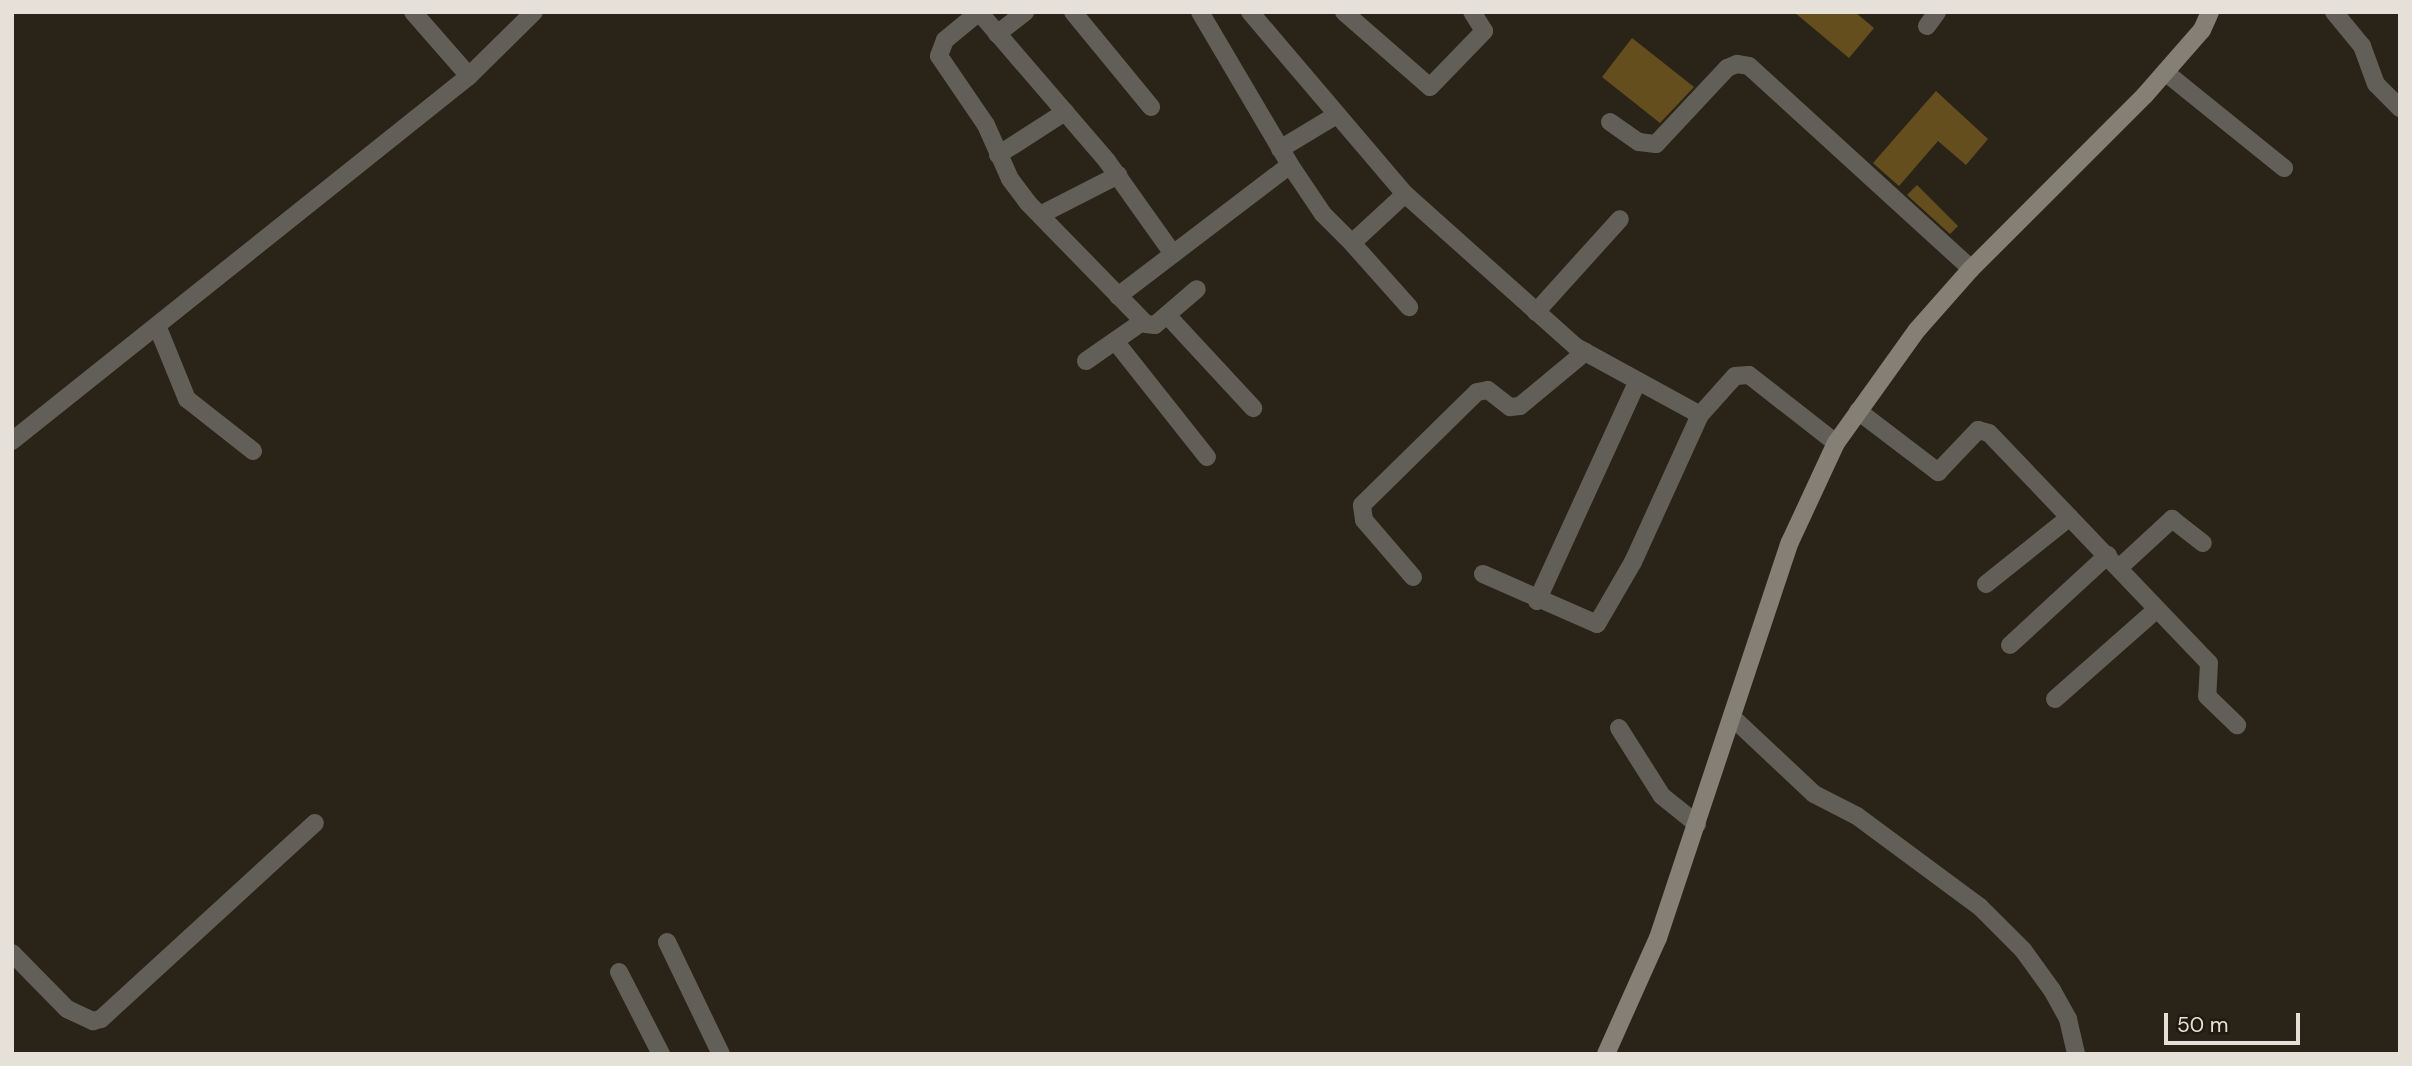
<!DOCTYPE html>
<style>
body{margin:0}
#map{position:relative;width:2412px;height:1066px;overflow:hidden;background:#2a2418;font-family:"DM Sans",sans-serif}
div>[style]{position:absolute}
.building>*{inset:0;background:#654e1e}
.street>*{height:18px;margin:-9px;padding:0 9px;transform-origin:9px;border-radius:9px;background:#625f59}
.secondary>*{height:18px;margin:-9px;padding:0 9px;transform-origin:9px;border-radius:9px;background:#858076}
span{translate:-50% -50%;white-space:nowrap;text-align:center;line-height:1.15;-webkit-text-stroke:5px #201a0f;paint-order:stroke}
.frame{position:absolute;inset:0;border:14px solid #e5e1d9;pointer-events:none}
.scale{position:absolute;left:2164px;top:1013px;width:136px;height:32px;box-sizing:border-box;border:4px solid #e5e1d9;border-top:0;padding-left:9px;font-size:21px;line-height:24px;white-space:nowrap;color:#e5e1d9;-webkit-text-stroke:5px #201a0f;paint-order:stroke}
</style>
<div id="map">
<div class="building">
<div style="clip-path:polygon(1794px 12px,1855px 12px,1874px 28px,1849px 58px)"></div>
<div style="clip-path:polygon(1632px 38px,1694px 87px,1660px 123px,1602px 77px)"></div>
<div style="clip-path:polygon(1936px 91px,1988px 139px,1966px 165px,1938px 141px,1899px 186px,1873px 163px)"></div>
<div style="clip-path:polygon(1917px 185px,1958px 226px,1950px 234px,1907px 195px)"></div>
</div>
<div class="street">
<div style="left:413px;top:12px;width:85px;rotate:48.8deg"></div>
<div style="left:979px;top:12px;width:44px;rotate:140.5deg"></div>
<div style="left:945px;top:40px;width:17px;rotate:111deg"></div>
<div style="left:939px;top:56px;width:83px;rotate:55.7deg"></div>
<div style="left:986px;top:125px;width:59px;rotate:66deg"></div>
<div style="left:1010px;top:179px;width:30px;rotate:53deg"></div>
<div style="left:1028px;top:203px;width:169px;rotate:45.7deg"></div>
<div style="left:1146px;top:324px;width:9px;rotate:6deg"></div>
<div style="left:1155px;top:325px;width:55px;rotate:-40.6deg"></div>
<div style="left:979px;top:12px;width:196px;rotate:49.3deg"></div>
<div style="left:1107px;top:161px;width:114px;rotate:54.6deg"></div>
<div style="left:1073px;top:12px;width:123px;rotate:50.6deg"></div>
<div style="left:1200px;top:12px;width:178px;rotate:59.5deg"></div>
<div style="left:1290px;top:165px;width:59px;rotate:56deg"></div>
<div style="left:1323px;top:214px;width:41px;rotate:45deg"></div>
<div style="left:1250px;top:12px;width:239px;rotate:49.6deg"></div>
<div style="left:1405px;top:194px;width:229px;rotate:41.8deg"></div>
<div style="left:1576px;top:347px;width:141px;rotate:28.7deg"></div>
<div style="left:1700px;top:415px;width:52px;rotate:-48.1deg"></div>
<div style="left:1735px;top:376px;width:14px;rotate:-4deg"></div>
<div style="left:1749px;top:375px;width:110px;rotate:38deg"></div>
<div style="left:1344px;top:12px;width:114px;rotate:41.1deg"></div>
<div style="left:1430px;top:87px;width:78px;rotate:-46deg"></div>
<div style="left:1484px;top:31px;width:22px;rotate:-122deg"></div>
<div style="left:2334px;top:12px;width:44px;rotate:50.5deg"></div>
<div style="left:2362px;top:46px;width:40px;rotate:69.8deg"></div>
<div style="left:2376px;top:84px;width:34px;rotate:45deg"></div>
<div style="left:1927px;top:26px;width:17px;rotate:-54deg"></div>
<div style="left:997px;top:34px;width:36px;rotate:-38deg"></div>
<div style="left:2165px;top:72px;width:153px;rotate:38.9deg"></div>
<div style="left:1610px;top:122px;width:35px;rotate:35deg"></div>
<div style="left:1639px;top:142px;width:17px;rotate:7deg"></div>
<div style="left:1656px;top:144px;width:104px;rotate:-46.9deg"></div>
<div style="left:1727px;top:68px;width:11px;rotate:-22deg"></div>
<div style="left:1737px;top:64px;width:12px;rotate:9deg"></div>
<div style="left:1749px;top:66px;width:301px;rotate:42.4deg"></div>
<div style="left:1280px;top:149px;width:64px;rotate:-31deg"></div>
<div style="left:998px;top:155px;width:80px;rotate:-32.7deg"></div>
<div style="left:1405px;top:194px;width:72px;rotate:137.2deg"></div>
<div style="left:1352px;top:243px;width:86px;rotate:48.3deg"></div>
<div style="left:1040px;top:215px;width:88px;rotate:-27.1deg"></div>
<div style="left:1118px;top:296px;width:216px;rotate:-37.3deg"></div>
<div style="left:1536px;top:312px;width:125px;rotate:-47.9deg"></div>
<div style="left:1167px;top:315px;width:127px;rotate:47.2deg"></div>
<div style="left:158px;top:328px;width:77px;rotate:67.8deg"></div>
<div style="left:187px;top:399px;width:84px;rotate:38.2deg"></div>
<div style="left:1115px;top:341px;width:148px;rotate:51.6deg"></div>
<div style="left:1086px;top:361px;width:68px;rotate:-34.9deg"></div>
<div style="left:1858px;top:411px;width:101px;rotate:37.3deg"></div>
<div style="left:1938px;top:472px;width:58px;rotate:-46.4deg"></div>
<div style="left:1978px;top:430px;width:11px;rotate:15deg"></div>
<div style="left:1989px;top:433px;width:318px;rotate:46.3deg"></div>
<div style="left:2209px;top:663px;width:33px;rotate:93deg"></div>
<div style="left:2207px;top:696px;width:42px;rotate:44deg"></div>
<div style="left:12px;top:441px;width:585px;rotate:-38.61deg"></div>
<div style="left:469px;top:76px;width:91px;rotate:-44.6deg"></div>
<div style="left:2120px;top:567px;width:71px;rotate:-42.7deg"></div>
<div style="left:2172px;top:519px;width:39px;rotate:38deg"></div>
<div style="left:1483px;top:574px;width:124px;rotate:23.7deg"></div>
<div style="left:1597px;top:624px;width:72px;rotate:-59.9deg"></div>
<div style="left:1633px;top:562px;width:162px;rotate:-65.5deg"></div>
<div style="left:1413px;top:577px;width:75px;rotate:-130.7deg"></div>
<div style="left:1364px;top:520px;width:15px;rotate:-98deg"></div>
<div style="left:1362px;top:505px;width:161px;rotate:-44.5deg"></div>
<div style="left:1477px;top:392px;width:11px;rotate:-10deg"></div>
<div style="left:1488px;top:390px;width:28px;rotate:38deg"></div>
<div style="left:1510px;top:407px;width:10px;rotate:-6deg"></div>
<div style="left:1520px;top:406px;width:85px;rotate:-39.7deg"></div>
<div style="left:1986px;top:584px;width:107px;rotate:-38.6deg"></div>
<div style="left:1537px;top:601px;width:240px;rotate:-65.4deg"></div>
<div style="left:2010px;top:645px;width:133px;rotate:-42.6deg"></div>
<div style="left:2055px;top:699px;width:136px;rotate:-41.4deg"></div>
<div style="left:1732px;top:717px;width:112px;rotate:43.2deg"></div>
<div style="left:1814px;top:794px;width:48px;rotate:27.1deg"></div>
<div style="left:1857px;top:816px;width:153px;rotate:36.5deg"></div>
<div style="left:1980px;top:907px;width:61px;rotate:45deg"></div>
<div style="left:2023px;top:950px;width:49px;rotate:54.1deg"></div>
<div style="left:2052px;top:990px;width:33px;rotate:61deg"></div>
<div style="left:2068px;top:1019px;width:36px;rotate:77deg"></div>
<div style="left:1619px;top:728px;width:80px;rotate:57.7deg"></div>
<div style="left:1662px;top:796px;width:45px;rotate:38.7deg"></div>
<div style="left:667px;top:942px;width:124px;rotate:64.3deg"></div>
<div style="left:12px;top:953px;width:78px;rotate:45.5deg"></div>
<div style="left:67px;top:1009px;width:29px;rotate:25deg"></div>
<div style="left:93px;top:1021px;width:8px;rotate:-14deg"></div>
<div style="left:101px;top:1019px;width:290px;rotate:-42.5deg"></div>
<div style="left:619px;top:972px;width:92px;rotate:62.9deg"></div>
</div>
<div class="secondary">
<div style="left:1606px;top:1054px;width:127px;rotate:-65.9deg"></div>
<div style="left:1658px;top:938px;width:417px;rotate:-71.6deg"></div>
<div style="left:1790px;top:542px;width:109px;rotate:-65.1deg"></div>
<div style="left:1836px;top:443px;width:139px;rotate:-54.4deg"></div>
<div style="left:1917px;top:330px;width:81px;rotate:-48.5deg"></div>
<div style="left:1971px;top:269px;width:246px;rotate:-45deg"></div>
<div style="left:2145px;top:95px;width:86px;rotate:-48.8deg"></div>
<div style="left:2202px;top:30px;width:20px;rotate:-66deg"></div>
</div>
<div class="frame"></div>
<div class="scale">50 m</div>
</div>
